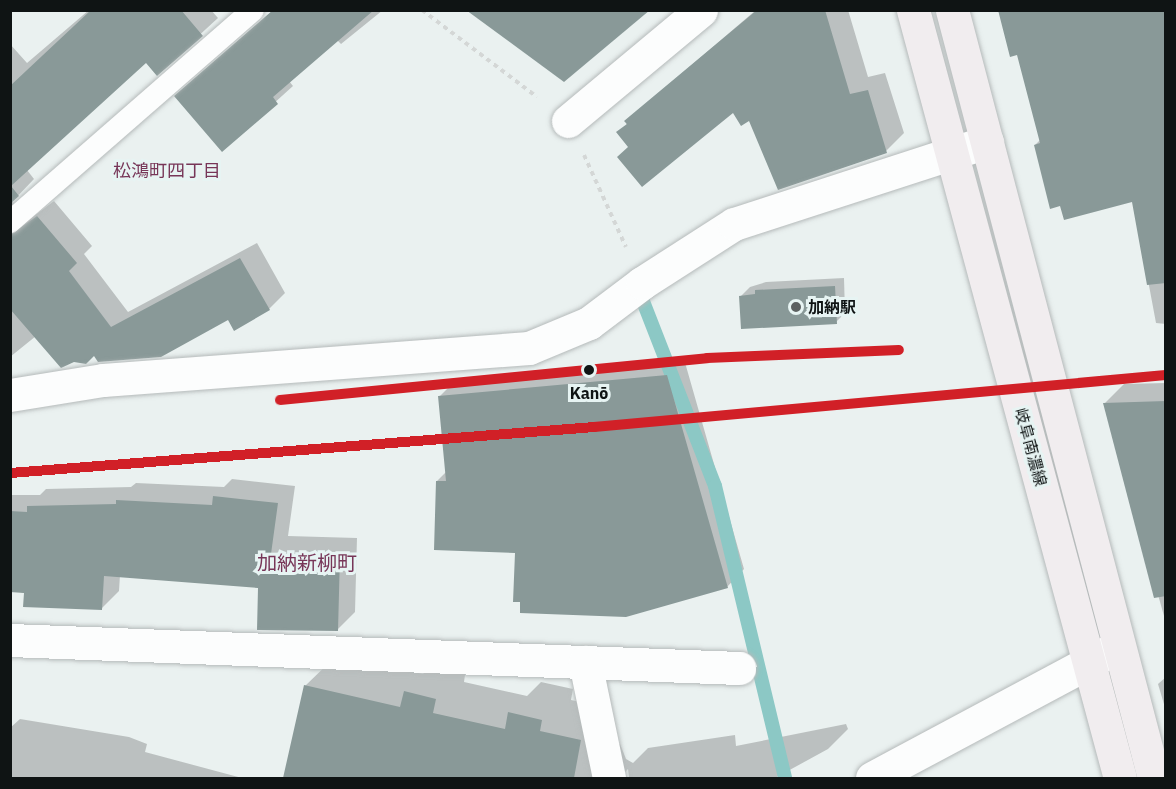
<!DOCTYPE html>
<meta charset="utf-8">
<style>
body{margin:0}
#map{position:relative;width:1176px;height:789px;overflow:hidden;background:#eaf1f0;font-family:"IBM Plex Sans","Noto Sans JP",sans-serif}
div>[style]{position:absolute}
.shadow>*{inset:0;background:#0003}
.stream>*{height:14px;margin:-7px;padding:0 7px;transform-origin:7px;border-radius:7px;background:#8cc8c5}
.building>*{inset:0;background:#899998}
.path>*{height:4px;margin-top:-2px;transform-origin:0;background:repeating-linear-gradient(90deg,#d4d7d6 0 4.5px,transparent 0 9px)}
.roads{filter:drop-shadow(0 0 2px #b5baba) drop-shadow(0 0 2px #b5baba)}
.service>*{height:22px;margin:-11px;padding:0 11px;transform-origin:11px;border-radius:11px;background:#fcfdfd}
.minor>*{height:33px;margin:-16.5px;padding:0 16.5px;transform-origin:16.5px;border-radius:16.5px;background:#fcfdfd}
.tertiary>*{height:33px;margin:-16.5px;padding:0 16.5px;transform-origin:16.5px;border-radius:16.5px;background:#fcfdfd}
.primary>*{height:33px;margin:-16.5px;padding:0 16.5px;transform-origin:16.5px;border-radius:16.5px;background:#f1edef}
.rail-1>*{height:10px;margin:-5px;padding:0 5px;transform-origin:5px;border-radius:5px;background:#d12027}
.dots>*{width:16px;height:16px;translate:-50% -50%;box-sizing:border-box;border:3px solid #e7f4f3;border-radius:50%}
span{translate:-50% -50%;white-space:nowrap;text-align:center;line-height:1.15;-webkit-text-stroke:6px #e7f4f3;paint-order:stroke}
.poi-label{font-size:16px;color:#0f1414;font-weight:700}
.left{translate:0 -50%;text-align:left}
.stop-label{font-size:16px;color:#0f1414;font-weight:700}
.street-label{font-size:16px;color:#0f1414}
.neighbourhood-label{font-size:18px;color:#773658}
.quarter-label{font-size:20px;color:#773658}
.frame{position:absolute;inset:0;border:12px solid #0f1414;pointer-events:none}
</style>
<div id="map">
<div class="shadow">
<div style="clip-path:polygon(89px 10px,211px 10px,218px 18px,157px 74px,146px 61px,27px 170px,34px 179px,13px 201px,16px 215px,29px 220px,54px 201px,92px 246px,84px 254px,128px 312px,257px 243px,285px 293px,269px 309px,94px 354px,36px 336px,10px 357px,10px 44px,27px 63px)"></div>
<div style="clip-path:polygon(273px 10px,383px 10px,341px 44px,337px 40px,289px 81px,293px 86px,222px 150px)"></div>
<div style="clip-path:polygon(756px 10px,848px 10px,868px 77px,885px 73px,904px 133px,886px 151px,750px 119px,733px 111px,629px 146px,626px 121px)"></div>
<div style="clip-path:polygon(1166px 10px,1166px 324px,1156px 323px,1133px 200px,1035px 145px,1041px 139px,1018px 53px)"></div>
<div style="clip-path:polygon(844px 278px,845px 313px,836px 322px,741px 296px,750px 287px,766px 282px)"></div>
<div style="clip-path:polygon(684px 359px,744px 569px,727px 587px,517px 551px,437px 481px,446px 472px,439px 397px,456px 380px)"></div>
<div style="clip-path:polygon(1166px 383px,1166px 623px,1104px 404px,1124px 384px)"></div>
<div style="clip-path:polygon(232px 479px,295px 486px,288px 536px,357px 538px,355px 612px,337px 630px,259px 587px,120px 575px,119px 591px,101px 609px,10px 590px,10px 495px,40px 495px,46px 489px,131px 487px,136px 483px,224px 487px)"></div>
<div style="clip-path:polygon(337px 655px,423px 674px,436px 661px,466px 668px,464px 682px,527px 696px,541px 682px,573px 689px,571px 700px,612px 709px,609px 746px,620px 744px,626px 759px,633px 763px,648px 748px,735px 735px,736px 746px,846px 724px,848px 729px,828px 749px,775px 778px,629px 778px,628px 769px,619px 778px,284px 778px,305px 686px)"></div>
<div style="clip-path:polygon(1166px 677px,1166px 711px,1158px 684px)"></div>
<div style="clip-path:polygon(20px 719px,129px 737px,147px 744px,145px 752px,242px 778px,10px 778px,10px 728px)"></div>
</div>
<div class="stream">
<div style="left:639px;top:291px;width:209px;rotate:68.7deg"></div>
<div style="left:715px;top:486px;width:300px;rotate:76.5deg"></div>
</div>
<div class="building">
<div style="clip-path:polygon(91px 10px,181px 10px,203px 36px,157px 76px,146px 63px,11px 186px,19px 196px,10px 204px,10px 86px)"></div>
<div style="clip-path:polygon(273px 10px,374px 10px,273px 97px,278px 104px,222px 152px,174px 96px)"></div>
<div style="clip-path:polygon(466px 10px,650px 10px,564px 82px)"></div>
<div style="clip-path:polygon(757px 10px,825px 10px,850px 94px,868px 90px,887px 153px,778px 190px,749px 121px,741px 126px,733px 113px,642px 187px,617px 157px,628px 147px,616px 132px,627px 124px,624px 121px)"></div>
<div style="clip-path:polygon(998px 10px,1166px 10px,1166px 283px,1147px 285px,1132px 202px,1064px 220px,1060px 206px,1050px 209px,1034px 145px,1040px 143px,1017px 55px,1010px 57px)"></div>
<div style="clip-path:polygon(37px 216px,77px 263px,69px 271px,111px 327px,240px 258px,270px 310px,234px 331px,228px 320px,161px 357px,98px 362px,94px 356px,86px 364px,74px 362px,61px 368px,10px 309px,10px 235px)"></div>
<div style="clip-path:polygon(835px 286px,837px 324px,741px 329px,739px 296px,755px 294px,755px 290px)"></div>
<div style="clip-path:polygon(667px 375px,728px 588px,626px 617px,520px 613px,520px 602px,513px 602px,515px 553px,434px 550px,436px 481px,446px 481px,438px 396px)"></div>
<div style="clip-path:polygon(1166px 401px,1166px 596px,1154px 598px,1103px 403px)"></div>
<div style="clip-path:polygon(213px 496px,278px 503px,271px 554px,340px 555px,338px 631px,257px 630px,258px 588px,104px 576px,102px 610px,23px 607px,24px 593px,10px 592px,10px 511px,27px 512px,27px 506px,116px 504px,116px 500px,212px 505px)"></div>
<div style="clip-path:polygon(304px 685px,400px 707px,404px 691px,436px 699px,433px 713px,505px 729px,508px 712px,542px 720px,540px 731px,581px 740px,574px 778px,283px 778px)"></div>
</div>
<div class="path">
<div style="left:422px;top:10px;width:144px;rotate:37.1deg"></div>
<div style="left:584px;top:155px;width:101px;rotate:65.5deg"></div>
</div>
<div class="roads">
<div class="service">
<div style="left:10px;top:222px;width:322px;rotate:-41.1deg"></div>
</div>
<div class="minor">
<div style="left:568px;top:121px;width:173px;rotate:-39.8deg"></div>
<div style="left:10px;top:395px;width:94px;rotate:-9.2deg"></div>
<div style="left:103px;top:380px;width:427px;rotate:-4.3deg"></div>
<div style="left:529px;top:348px;width:65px;rotate:-22.6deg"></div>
<div style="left:589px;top:323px;width:66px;rotate:-37deg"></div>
<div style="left:642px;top:283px;width:109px;rotate:-32.7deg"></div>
<div style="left:734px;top:224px;width:266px;rotate:-18deg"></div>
<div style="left:10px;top:640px;width:730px;rotate:2.2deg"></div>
<div style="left:585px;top:662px;width:118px;rotate:78.3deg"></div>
</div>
<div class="tertiary">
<div style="left:872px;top:778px;width:274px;rotate:-28.1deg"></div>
</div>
<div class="primary">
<div style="left:913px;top:10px;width:795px;rotate:74.92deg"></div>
<div style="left:952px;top:10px;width:794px;rotate:75.26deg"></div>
</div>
</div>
<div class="rail-1">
<div style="left:280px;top:400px;width:429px;rotate:-5.6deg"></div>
<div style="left:707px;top:358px;width:192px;rotate:-2.4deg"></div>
<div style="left:10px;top:473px;width:586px;rotate:-4.5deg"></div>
<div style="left:594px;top:427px;width:574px;rotate:-5.19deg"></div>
</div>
<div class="dots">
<div style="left:796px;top:307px;background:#5c6161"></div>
<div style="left:589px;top:370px;background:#0f1414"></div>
</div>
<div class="poi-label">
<span class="left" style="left:808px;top:307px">加納駅</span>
</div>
<div class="stop-label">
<span style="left:589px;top:393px">Kanō</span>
</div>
<div class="street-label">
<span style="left:1031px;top:447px;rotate:75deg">岐阜南濃線</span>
</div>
<div class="neighbourhood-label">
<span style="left:167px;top:171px">松鴻町四丁目</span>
</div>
<div class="quarter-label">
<span style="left:307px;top:562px">加納新柳町</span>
</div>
<div class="frame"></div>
</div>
